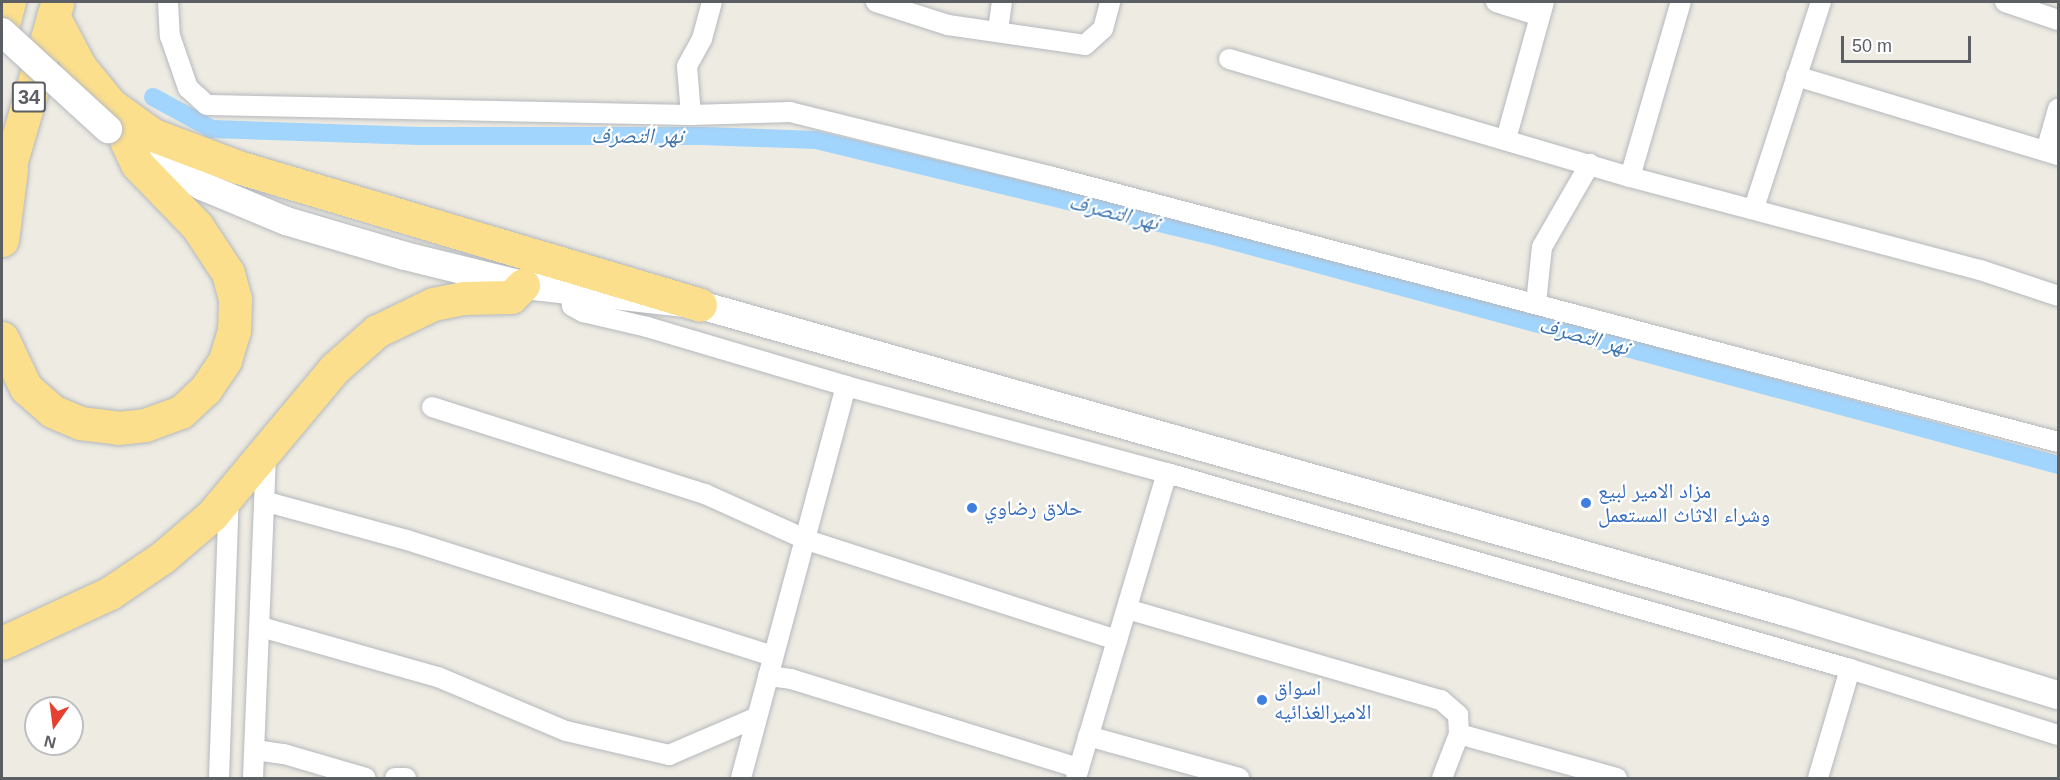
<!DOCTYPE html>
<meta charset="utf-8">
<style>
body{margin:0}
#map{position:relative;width:2060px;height:780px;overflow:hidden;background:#edebe2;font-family:Helvetica,"Noto Naskh Arabic",sans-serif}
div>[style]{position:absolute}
.canal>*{height:18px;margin:-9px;padding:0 9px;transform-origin:9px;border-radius:9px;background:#a2d5fd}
.roads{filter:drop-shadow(0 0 2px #b5b8bd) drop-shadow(0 0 2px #b5b8bd)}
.street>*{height:20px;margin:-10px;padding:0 10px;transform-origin:10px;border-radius:10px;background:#fff}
.secondary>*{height:28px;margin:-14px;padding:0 14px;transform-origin:14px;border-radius:14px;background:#fff}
.highway>*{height:33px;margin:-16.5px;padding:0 16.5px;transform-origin:16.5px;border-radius:16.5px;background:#fbdf8c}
.bridges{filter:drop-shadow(0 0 2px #b6b9bf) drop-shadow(0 0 2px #b6b9bf)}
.secondary-bridge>*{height:28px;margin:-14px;padding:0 14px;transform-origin:14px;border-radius:14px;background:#fff}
.dots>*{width:16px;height:16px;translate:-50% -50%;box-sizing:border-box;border:3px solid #fff;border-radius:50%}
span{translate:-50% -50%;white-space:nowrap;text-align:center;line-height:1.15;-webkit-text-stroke:4.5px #fff;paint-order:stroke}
.shield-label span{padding:2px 4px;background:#fff;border:2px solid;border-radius:4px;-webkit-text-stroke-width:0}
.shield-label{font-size:20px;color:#5b5e63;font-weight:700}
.shop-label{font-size:21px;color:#366cbe}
.left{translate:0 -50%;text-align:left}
.water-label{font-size:22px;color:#4075ae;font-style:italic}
.frame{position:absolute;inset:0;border:3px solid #5b5e63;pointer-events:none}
.north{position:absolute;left:24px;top:696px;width:60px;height:60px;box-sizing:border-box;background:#fff;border:2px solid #bdbfc1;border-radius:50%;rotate:194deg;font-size:16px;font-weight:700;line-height:24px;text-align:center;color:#5b5e63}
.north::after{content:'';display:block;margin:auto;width:21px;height:27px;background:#e64030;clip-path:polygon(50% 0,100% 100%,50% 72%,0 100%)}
.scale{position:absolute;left:1841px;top:36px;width:130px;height:27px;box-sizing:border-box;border:3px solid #5b5e63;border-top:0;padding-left:8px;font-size:18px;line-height:21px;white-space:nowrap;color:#5b5e63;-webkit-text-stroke:4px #fff;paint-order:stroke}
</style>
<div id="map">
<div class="canal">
<div style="left:153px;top:97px;width:67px;rotate:28.5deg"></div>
<div style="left:212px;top:129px;width:209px;rotate:1.9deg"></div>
<div style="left:421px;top:136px;width:282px"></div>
<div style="left:703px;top:136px;width:113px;rotate:2deg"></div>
<div style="left:816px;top:140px;width:417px;rotate:13.6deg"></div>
<div style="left:1221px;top:238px;width:867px;rotate:15.17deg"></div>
</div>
<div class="roads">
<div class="street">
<div style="left:168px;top:2px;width:34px;rotate:87deg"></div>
<div style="left:170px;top:36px;width:55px;rotate:70.9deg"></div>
<div style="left:188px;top:88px;width:25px;rotate:42deg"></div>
<div style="left:207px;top:105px;width:484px;rotate:1.2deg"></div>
<div style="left:691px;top:115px;width:49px;rotate:-94.7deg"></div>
<div style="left:687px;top:66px;width:31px;rotate:-61deg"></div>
<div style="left:702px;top:39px;width:38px;rotate:-75deg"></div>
<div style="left:876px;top:2px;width:76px;rotate:17.7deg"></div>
<div style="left:948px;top:25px;width:138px;rotate:8.3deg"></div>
<div style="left:1085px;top:45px;width:24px;rotate:-42deg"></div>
<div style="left:1103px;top:29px;width:28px;rotate:-75deg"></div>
<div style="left:1496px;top:2px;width:46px;rotate:17.7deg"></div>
<div style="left:2005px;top:2px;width:56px;rotate:18.8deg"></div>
<div style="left:998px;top:30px;width:28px;rotate:-82deg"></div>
<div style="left:1229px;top:59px;width:418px;rotate:16.4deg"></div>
<div style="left:1630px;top:177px;width:362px;rotate:14.9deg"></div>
<div style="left:1980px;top:270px;width:82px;rotate:18.4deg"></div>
<div style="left:1796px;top:76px;width:274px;rotate:16.8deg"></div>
<div style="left:691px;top:115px;width:99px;rotate:-1.7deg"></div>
<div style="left:790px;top:112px;width:267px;rotate:13.9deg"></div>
<div style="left:1049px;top:176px;width:1043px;rotate:14.77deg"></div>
<div style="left:1506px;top:139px;width:142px;rotate:-74.5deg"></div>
<div style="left:2046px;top:151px;width:44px;rotate:-74.1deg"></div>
<div style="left:1630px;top:177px;width:182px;rotate:-73.8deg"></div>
<div style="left:1754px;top:208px;width:217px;rotate:-72deg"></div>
<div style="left:570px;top:291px;width:15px;rotate:82deg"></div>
<div style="left:572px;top:306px;width:13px;rotate:29deg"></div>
<div style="left:583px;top:312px;width:66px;rotate:13.2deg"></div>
<div style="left:647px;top:327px;width:208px;rotate:16.5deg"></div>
<div style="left:846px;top:386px;width:333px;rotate:15.2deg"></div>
<div style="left:1167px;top:473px;width:711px;rotate:16.01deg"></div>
<div style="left:1850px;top:669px;width:218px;rotate:17.6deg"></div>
<div style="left:1536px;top:303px;width:56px;rotate:-83.9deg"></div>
<div style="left:1542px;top:247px;width:96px;rotate:-60deg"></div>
<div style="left:432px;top:407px;width:287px;rotate:17.7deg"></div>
<div style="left:705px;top:494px;width:112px;rotate:24.3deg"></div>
<div style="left:807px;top:540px;width:326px;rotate:17.9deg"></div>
<div style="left:267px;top:502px;width:145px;rotate:15.2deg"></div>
<div style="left:407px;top:540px;width:384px;rotate:17.6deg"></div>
<div style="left:1127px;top:609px;width:327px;rotate:16.2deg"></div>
<div style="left:1441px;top:700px;width:23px;rotate:41deg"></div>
<div style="left:1458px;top:715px;width:19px;rotate:87deg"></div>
<div style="left:1459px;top:734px;width:47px;rotate:111.1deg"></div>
<div style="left:261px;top:627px;width:184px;rotate:15.8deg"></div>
<div style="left:438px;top:677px;width:139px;rotate:22.9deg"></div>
<div style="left:566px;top:731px;width:106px;rotate:13.1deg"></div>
<div style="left:669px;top:755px;width:94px;rotate:-23.3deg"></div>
<div style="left:768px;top:676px;width:23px;rotate:7deg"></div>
<div style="left:791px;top:679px;width:301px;rotate:17.2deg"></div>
<div style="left:1459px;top:734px;width:164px;rotate:15.6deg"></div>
<div style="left:1088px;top:736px;width:157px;rotate:15.5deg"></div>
<div style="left:255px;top:750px;width:29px;rotate:8deg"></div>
<div style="left:284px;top:754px;width:85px;rotate:16.3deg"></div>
<div style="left:219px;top:778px;width:282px;rotate:-88deg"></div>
<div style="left:253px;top:778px;width:324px;rotate:-87.7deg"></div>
<div style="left:395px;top:778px;width:11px"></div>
<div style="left:741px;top:778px;width:406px;rotate:-75deg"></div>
<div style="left:1076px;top:778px;width:318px;rotate:-73.4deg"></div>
<div style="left:1818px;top:778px;width:114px;rotate:-73.6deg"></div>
</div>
<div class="secondary">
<div style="left:128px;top:141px;width:87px;rotate:31.3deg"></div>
<div style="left:202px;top:186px;width:91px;rotate:22.6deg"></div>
<div style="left:286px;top:221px;width:124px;rotate:16.4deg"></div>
<div style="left:405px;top:256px;width:122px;rotate:13.8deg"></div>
<div style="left:523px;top:285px;width:178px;rotate:6.4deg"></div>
<div style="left:700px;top:305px;width:1129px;rotate:15.79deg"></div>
<div style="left:1786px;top:612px;width:284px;rotate:17deg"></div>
</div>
<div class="highway">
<div style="left:53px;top:16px;width:58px;rotate:62.1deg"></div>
<div style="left:80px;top:67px;width:49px;rotate:50.8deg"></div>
<div style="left:111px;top:105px;width:52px;rotate:35.5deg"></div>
<div style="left:153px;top:135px;width:91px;rotate:20.6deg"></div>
<div style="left:238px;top:167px;width:482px;rotate:16.6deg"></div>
<div style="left:2px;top:28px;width:27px;rotate:-75deg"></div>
<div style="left:2px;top:192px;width:196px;rotate:-73.7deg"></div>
<div style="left:2px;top:240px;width:71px;rotate:-82.7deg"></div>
<div style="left:2px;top:338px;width:55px;rotate:64.4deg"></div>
<div style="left:26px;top:388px;width:35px;rotate:41deg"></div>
<div style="left:52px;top:411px;width:30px;rotate:23deg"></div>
<div style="left:80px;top:423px;width:38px;rotate:7deg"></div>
<div style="left:118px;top:428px;width:27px;rotate:-6deg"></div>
<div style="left:145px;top:425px;width:38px;rotate:-20deg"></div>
<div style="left:181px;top:412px;width:33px;rotate:-43deg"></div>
<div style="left:205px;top:390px;width:36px;rotate:-56deg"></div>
<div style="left:225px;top:360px;width:30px;rotate:-73deg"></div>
<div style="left:234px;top:331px;width:32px;rotate:-88deg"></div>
<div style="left:235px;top:299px;width:27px;rotate:-105deg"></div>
<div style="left:228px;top:273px;width:56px;rotate:-123.4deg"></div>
<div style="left:197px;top:226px;width:86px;rotate:-134.1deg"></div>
<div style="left:137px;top:164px;width:26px;rotate:-115deg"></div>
<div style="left:2px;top:643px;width:119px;rotate:-24.8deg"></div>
<div style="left:110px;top:593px;width:64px;rotate:-34.2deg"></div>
<div style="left:163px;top:557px;width:65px;rotate:-40.6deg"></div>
<div style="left:212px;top:515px;width:192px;rotate:-50.1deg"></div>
<div style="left:335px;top:368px;width:56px;rotate:-41.4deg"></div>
<div style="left:377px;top:331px;width:62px;rotate:-25.7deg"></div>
<div style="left:433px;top:304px;width:32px;rotate:-11deg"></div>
<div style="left:464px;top:298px;width:47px;rotate:-1.2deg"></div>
<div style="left:511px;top:297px;width:17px;rotate:-45deg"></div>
</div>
</div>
<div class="bridges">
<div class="secondary-bridge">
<div style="left:2px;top:32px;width:144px;rotate:42.5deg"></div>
</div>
</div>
<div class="dots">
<div style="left:1586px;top:503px;background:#3f7fe0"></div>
<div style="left:972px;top:508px;background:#3f7fe0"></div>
<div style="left:1262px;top:700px;background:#3f7fe0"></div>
</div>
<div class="shield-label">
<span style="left:29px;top:97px">34</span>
</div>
<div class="shop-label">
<span class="left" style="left:1598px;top:503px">مزاد الامير لبيع<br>وشراء الاثاث المستعمل</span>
<span class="left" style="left:984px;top:508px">حلاق رضاوي</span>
<span class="left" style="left:1274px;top:700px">اسواق<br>الاميرالغذائيه</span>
</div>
<div class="water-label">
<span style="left:637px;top:136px">نهر التصرف</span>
<span style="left:1114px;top:212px;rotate:14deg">نهر التصرف</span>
<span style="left:1584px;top:336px;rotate:15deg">نهر التصرف</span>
</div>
<div class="frame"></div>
<div class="north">N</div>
<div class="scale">50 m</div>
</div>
